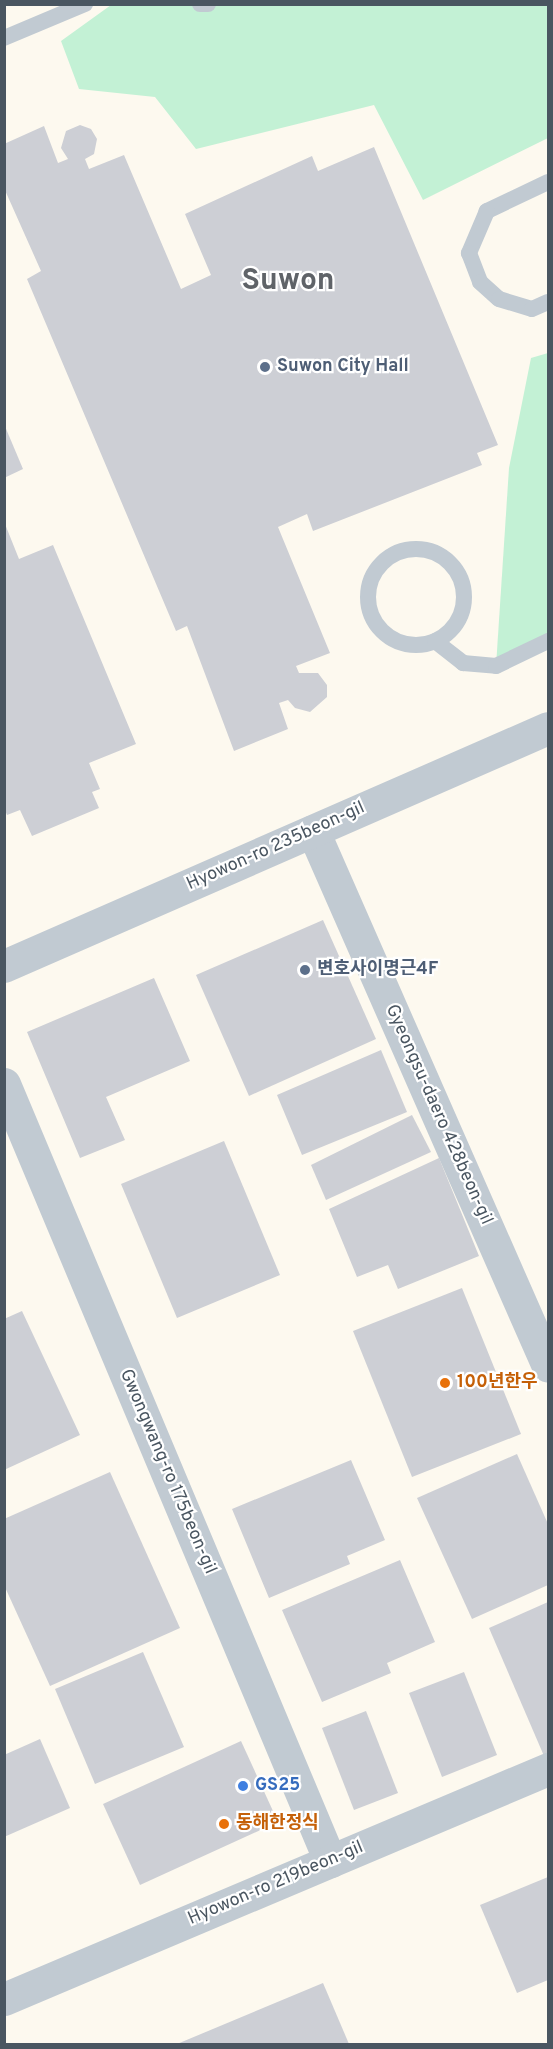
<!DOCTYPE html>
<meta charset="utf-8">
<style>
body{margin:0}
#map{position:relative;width:553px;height:2049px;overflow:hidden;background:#f5f3f3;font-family:Overpass,"Noto Sans KR",sans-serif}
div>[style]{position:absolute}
.commercial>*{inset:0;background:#fdf9ef}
.green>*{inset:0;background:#c3f1d5}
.building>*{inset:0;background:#cdcfd5}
.lane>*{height:16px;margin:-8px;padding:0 8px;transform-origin:8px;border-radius:8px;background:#c1cad2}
.lane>.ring{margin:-8px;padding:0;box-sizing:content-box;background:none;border:16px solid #c1cad2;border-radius:50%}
.street>*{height:33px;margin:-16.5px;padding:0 16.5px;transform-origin:16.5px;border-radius:16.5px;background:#c1cad2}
.dots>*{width:16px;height:16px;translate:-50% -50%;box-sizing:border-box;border:3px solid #fff;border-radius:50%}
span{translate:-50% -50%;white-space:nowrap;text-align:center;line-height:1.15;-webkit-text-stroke:4.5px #fff;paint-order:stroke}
.service-label{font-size:18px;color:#4e5e75;font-weight:700}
.left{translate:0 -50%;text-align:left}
.street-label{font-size:18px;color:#4a5661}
.food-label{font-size:18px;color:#c56008;font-weight:700}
.shop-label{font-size:18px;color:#366cbe;font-weight:700}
.town-label{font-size:30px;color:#5f6368;font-weight:700}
.frame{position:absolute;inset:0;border:6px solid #4a5661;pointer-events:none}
</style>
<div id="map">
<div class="commercial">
<div style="clip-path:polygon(5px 5px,548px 5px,548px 2044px,5px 2044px)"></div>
</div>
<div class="green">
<div style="clip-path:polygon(111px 5px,548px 5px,548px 138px,423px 200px,374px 105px,196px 149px,155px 97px,79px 89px,61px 41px)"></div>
<div style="clip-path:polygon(548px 353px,548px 641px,496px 666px,509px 468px,531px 358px)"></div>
</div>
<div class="building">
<div style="clip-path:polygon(80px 125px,91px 129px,97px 139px,94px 154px,85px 159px,89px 169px,124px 155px,181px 289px,211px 275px,185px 214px,312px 156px,318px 171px,374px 147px,498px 445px,477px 453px,482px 465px,313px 531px,307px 514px,278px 527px,330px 653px,296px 666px,299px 673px,318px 673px,327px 685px,327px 697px,310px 712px,295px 708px,288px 700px,279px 703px,288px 729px,234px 751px,187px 626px,176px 631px,27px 279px,41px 271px,4px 188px,4px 144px,44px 126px,58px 163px,68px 159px,61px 148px,66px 131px)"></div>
<div style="clip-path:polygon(4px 424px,23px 469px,4px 478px)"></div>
<div style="clip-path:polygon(5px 524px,19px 559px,53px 545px,136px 744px,89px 763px,100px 789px,92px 792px,99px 808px,32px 836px,20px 810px,7px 815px,5px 810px)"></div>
<div style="clip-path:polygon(323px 920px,376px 1039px,249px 1096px,196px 975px)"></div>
<div style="clip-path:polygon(154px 978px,190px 1061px,106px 1097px,125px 1140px,80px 1158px,27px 1032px)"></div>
<div style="clip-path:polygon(381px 1050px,407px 1112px,302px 1155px,277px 1095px)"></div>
<div style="clip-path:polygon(412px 1115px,431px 1152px,326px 1200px,311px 1165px)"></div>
<div style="clip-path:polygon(224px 1141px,280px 1275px,177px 1318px,121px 1184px)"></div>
<div style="clip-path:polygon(439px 1158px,479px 1256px,398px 1289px,388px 1265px,357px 1277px,329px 1209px)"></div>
<div style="clip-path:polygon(462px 1288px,521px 1434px,412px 1477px,353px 1331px)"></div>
<div style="clip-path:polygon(22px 1311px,80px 1435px,4px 1470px,4px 1319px)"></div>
<div style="clip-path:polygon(517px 1454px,548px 1524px,548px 1585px,472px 1619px,417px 1498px)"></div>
<div style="clip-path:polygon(351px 1460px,385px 1540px,347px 1556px,350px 1564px,269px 1598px,232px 1509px)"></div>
<div style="clip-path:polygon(110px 1472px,180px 1628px,50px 1686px,4px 1585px,4px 1519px)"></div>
<div style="clip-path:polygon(400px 1560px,435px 1642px,387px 1663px,391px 1673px,322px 1702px,282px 1610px)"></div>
<div style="clip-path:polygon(548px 1602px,548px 1754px,544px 1756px,489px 1628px)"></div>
<div style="clip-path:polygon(143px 1652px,184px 1747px,95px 1784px,55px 1689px)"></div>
<div style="clip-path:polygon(464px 1672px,497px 1755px,442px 1777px,409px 1693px)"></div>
<div style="clip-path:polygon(366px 1711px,398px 1793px,354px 1810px,322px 1728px)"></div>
<div style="clip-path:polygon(40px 1739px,70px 1808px,4px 1837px,4px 1755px)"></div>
<div style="clip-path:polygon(241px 1741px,278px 1822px,140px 1885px,103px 1804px)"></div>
<div style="clip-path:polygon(548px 1877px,548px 1980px,517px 1993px,480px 1905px)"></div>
<div style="clip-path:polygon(323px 1983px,349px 2044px,177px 2044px)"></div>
</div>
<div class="lane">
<div style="left:200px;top:4px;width:8px"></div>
<div style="left:4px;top:38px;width:88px;rotate:-22.8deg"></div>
<div style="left:548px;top:182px;width:68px;rotate:154.6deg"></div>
<div style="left:487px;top:211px;width:46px;rotate:113.2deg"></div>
<div style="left:469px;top:253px;width:31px;rotate:69deg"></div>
<div style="left:480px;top:282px;width:25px;rotate:42deg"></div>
<div style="left:499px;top:299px;width:34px;rotate:17deg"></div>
<div style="left:532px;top:309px;width:17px;rotate:-24deg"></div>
<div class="ring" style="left:368px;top:549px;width:80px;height:80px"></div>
<div style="left:435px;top:641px;width:36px;rotate:38deg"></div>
<div style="left:463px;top:663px;width:33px;rotate:5deg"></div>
<div style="left:496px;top:666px;width:58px;rotate:-25.7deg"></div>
</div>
<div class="street">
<div style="left:313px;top:831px;width:584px;rotate:66.29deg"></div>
<div style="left:4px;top:966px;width:594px;rotate:-23.63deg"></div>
<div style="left:4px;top:1084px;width:843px;rotate:67.24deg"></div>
<div style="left:4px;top:1999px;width:591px;rotate:-22.92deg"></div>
</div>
<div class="dots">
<div style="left:265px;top:367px;background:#5c6f8a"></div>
<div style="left:305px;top:970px;background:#5c6f8a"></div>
<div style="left:445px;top:1383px;background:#e8710a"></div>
<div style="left:243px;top:1786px;background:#3f7fe0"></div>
<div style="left:224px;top:1824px;background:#e8710a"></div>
</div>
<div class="service-label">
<span class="left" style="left:277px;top:367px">Suwon City Hall</span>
<span class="left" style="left:317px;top:970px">변호사이명근4F</span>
</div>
<div class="street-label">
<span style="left:276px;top:847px;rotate:-24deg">Hyowon-ro 235beon-gil</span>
<span style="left:438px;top:1115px;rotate:66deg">Gyeongsu-daero 428beon-gil</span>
<span style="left:167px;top:1472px;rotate:67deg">Gwongwang-ro 175beon-gil</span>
<span style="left:276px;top:1884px;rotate:-23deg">Hyowon-ro 219beon-gil</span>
</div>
<div class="food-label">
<span class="left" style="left:457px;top:1383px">100년한우</span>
<span class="left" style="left:236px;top:1824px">동해한정식</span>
</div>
<div class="shop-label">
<span class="left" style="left:255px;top:1786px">GS25</span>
</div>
<div class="town-label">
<span style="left:288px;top:282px">Suwon</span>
</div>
<div class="frame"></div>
</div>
